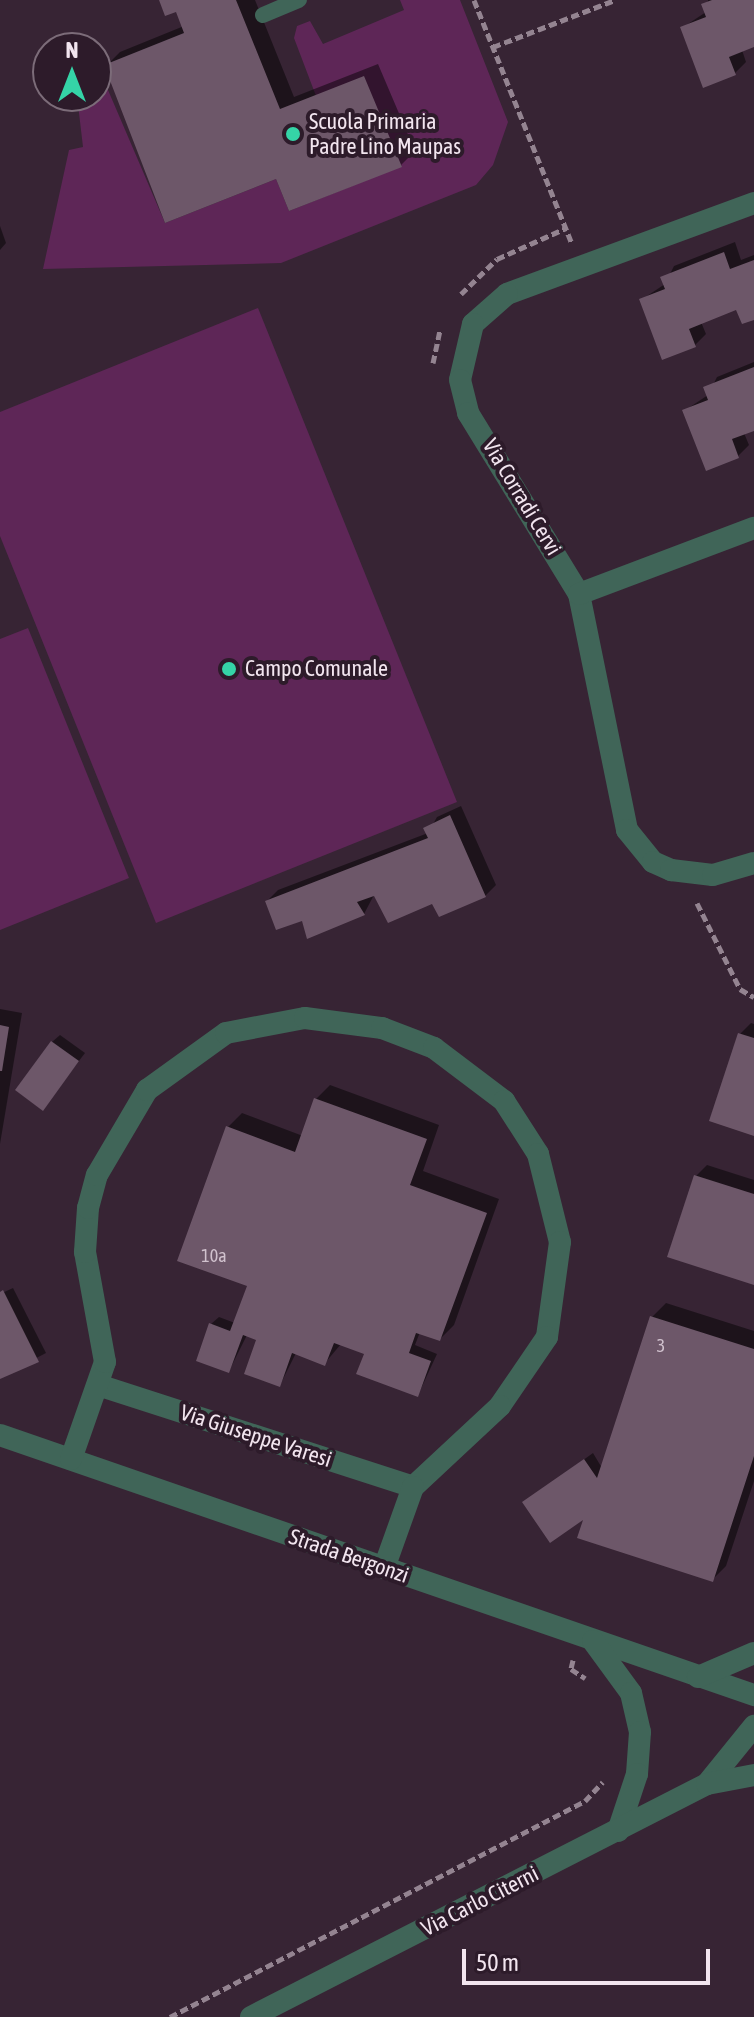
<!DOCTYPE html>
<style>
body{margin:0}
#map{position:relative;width:754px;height:2017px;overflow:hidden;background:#372434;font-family:"Asap Condensed",sans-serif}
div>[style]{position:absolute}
.green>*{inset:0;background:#5e2657}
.shadow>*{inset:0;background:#0007}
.building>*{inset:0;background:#6d5769}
.path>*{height:5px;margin-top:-2.5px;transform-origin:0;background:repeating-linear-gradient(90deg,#948491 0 8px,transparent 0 12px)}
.service>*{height:16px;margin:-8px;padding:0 8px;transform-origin:8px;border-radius:8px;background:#406558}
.minor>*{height:22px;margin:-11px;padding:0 11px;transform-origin:11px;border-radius:11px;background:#406558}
.dots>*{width:22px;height:22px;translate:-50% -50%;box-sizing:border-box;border:4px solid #2d1b2a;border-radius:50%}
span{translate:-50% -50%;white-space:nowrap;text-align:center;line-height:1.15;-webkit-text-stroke:8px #2d1b2a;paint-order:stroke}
.number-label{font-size:18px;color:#d1c2ce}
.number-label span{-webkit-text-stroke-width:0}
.poi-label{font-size:22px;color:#f2e5ef}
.left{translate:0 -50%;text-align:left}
.street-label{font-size:22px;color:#f2e5ef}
.north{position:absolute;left:32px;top:32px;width:80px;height:80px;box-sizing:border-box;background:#2d1b2a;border:2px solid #7c6c79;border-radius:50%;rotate:0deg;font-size:22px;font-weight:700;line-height:32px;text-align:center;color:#f2e5ef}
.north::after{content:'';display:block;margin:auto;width:28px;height:36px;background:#35d4a7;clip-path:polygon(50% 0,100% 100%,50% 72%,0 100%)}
.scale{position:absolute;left:462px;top:1949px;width:248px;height:36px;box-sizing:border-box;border:4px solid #f2e5ef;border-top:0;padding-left:10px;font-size:24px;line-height:28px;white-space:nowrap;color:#f2e5ef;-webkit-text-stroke:6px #2d1b2a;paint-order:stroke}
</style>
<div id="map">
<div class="green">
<div style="clip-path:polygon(400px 0,460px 0,508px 122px,493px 165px,476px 185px,281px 263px,43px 269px,69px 150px,83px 147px,77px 96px,96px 96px,96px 62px,165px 223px,276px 179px,289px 211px,402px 166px,316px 96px,294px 38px,297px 26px,310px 21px,323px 44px,404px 10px)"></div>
<div style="clip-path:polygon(258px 308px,457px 802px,156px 923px,0 536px,0 412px)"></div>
<div style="clip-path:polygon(28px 628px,129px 878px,0 930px,0 639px)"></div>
</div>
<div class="shadow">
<div style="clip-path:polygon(161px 0,255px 0,294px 97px,378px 64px,415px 151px,401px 165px,278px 177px,106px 66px,120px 52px,184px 26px,186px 6px)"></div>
<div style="clip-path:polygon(708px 0,754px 0,754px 45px,742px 50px,746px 62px,735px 73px,682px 28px,706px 12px)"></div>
<div style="clip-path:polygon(0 226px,6px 243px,0 250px)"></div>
<div style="clip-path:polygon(735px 242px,741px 260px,754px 255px,754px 317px,737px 308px,701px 322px,706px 334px,695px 345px,641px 300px,665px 284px,674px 266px)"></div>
<div style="clip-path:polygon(754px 362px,754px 429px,744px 433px,749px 445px,738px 456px,684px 411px,708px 395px,717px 377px)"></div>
<div style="clip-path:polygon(461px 806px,496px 885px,485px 896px,432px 901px,375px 893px,364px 914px,303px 918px,267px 901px,278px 890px,428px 833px,437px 817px)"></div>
<div style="clip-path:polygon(0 1009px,22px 1013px,0 1144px)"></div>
<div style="clip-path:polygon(751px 1023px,754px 1024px,754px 1134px,740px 1034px)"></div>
<div style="clip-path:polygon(60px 1035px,85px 1053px,43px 1108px,52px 1042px)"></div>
<div style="clip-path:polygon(330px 1085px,439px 1125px,423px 1171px,499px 1199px,454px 1325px,440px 1339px,420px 1332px,415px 1345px,437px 1354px,418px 1395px,366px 1353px,341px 1344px,325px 1363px,296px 1353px,280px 1385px,259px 1339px,247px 1335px,229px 1371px,211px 1324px,219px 1317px,235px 1323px,249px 1285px,228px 1127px,242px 1113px,303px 1136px,316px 1099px)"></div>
<div style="clip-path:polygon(707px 1165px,754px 1180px,754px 1283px,696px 1176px)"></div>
<div style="clip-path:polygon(13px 1288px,46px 1353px,0 1377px,0 1294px)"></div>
<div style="clip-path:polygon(666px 1303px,754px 1331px,754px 1481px,726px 1566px,712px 1580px,587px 1515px,525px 1502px,593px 1453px,602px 1468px,652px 1317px)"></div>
</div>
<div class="building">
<div style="clip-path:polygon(159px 0,236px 0,280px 109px,364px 76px,402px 167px,289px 211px,276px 179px,165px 223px,104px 65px,184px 33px,176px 12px,165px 16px)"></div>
<div style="clip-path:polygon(712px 0,754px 0,754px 47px,729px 57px,736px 75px,703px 88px,680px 27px,706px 17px,701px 4px)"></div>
<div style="clip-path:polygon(724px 252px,730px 269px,754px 260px,754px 320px,742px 324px,736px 310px,689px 329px,696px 347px,662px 360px,639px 299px,665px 289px,660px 277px)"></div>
<div style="clip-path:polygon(754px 367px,754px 431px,732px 439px,739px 458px,706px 471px,682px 410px,708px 400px,703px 387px)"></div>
<div style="clip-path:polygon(450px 815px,486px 897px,439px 917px,432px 904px,388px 923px,374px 896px,357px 902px,365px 915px,307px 939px,302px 921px,276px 930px,265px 901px,428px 838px,423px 828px)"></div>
<div style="clip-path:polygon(0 1025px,9px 1027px,2px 1071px,0 1071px)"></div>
<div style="clip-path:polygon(738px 1033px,754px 1038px,754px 1136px,709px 1121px)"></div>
<div style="clip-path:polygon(51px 1041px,79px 1061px,43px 1111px,15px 1090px)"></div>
<div style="clip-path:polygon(314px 1098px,427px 1139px,410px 1185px,487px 1213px,440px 1341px,416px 1333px,409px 1353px,431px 1361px,418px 1397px,356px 1374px,364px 1354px,334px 1343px,325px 1366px,292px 1353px,280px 1387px,244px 1374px,256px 1340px,243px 1335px,229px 1373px,196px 1361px,209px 1323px,230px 1331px,247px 1286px,177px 1261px,226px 1126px,295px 1152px)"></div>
<div style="clip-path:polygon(694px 1175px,754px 1194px,754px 1285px,667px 1257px)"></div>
<div style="clip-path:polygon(3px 1290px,39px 1362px,0 1379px,0 1292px)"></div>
<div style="clip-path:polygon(650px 1316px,754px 1349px,754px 1456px,713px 1582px,577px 1538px,583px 1520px,550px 1543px,522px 1502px,584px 1459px,597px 1478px)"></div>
</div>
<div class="path">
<div style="left:474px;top:0;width:263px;rotate:68.1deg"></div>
<div style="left:493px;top:47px;width:131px;rotate:-21.1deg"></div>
<div style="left:461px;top:294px;width:50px;rotate:-44.2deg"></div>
<div style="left:497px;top:259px;width:76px;rotate:-24.2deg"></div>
<div style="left:433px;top:363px;width:34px;rotate:-78deg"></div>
<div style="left:697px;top:903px;width:96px;rotate:63.4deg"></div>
<div style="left:740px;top:989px;width:16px;rotate:30deg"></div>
<div style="left:573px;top:1660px;width:9px;rotate:103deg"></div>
<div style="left:571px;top:1669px;width:17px;rotate:33deg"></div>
<div style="left:170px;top:2017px;width:468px;rotate:-27.5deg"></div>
<div style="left:585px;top:1801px;width:26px;rotate:-47deg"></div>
</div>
<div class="service">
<div style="left:263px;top:15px;width:39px;rotate:-23deg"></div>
</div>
<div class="minor">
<div style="left:754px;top:203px;width:263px;rotate:159.8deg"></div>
<div style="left:507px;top:294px;width:45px;rotate:138.6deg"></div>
<div style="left:473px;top:324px;width:57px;rotate:103.1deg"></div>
<div style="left:460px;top:380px;width:34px;rotate:76deg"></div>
<div style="left:468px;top:413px;width:212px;rotate:58.5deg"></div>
<div style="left:579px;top:594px;width:241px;rotate:78.5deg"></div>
<div style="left:627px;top:830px;width:41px;rotate:50.9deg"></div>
<div style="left:653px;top:862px;width:20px;rotate:24deg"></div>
<div style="left:671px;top:870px;width:42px;rotate:6.8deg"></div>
<div style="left:713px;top:875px;width:43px;rotate:-16.3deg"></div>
<div style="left:579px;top:594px;width:187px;rotate:-20.7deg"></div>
<div style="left:98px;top:1385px;width:331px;rotate:17.9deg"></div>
<div style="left:0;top:1435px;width:798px;rotate:19.03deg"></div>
<div style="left:71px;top:1459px;width:103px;rotate:-70.7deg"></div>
<div style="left:105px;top:1362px;width:112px;rotate:-100.3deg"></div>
<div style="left:85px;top:1252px;width:44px;rotate:-86.1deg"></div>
<div style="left:88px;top:1208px;width:34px;rotate:-75deg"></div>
<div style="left:97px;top:1175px;width:99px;rotate:-59.5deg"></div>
<div style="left:147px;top:1090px;width:97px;rotate:-35.8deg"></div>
<div style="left:226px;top:1033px;width:80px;rotate:-10.8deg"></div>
<div style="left:305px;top:1018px;width:78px;rotate:7.4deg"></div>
<div style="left:382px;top:1028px;width:56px;rotate:21deg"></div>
<div style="left:434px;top:1048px;width:88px;rotate:37.1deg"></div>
<div style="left:504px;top:1101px;width:63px;rotate:57.3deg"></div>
<div style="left:538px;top:1154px;width:91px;rotate:76deg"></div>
<div style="left:560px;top:1242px;width:96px;rotate:97.8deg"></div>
<div style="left:547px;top:1337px;width:83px;rotate:124.3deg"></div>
<div style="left:500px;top:1406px;width:119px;rotate:137deg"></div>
<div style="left:413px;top:1487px;width:86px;rotate:109.7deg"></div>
<div style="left:593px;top:1641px;width:64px;rotate:53.8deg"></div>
<div style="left:631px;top:1693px;width:40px;rotate:77deg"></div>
<div style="left:640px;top:1732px;width:42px;rotate:94.1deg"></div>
<div style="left:637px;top:1774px;width:60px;rotate:108.4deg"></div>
<div style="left:698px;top:1677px;width:61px;rotate:-23.2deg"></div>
<div style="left:707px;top:1784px;width:75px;rotate:-51deg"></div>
<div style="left:251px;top:2017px;width:512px;rotate:-27.07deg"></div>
<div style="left:707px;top:1784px;width:48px;rotate:-10.8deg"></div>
</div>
<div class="dots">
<div style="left:293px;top:134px;background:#35d4a7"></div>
<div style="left:229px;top:669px;background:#35d4a7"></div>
</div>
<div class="number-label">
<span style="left:214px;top:1256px">10a</span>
<span style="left:661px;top:1346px">3</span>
</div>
<div class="poi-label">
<span class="left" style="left:309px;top:134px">Scuola Primaria<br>Padre Lino Maupas</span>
<span class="left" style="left:245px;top:669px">Campo Comunale</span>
</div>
<div class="street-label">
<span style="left:522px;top:497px;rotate:59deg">Via Corradi Cervi</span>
<span style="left:256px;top:1436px;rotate:18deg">Via Giuseppe Varesi</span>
<span style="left:349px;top:1556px;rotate:19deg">Strada Bergonzi</span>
<span style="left:480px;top:1901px;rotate:-27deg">Via Carlo Citerni</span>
</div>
<div class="north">N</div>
<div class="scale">50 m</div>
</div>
